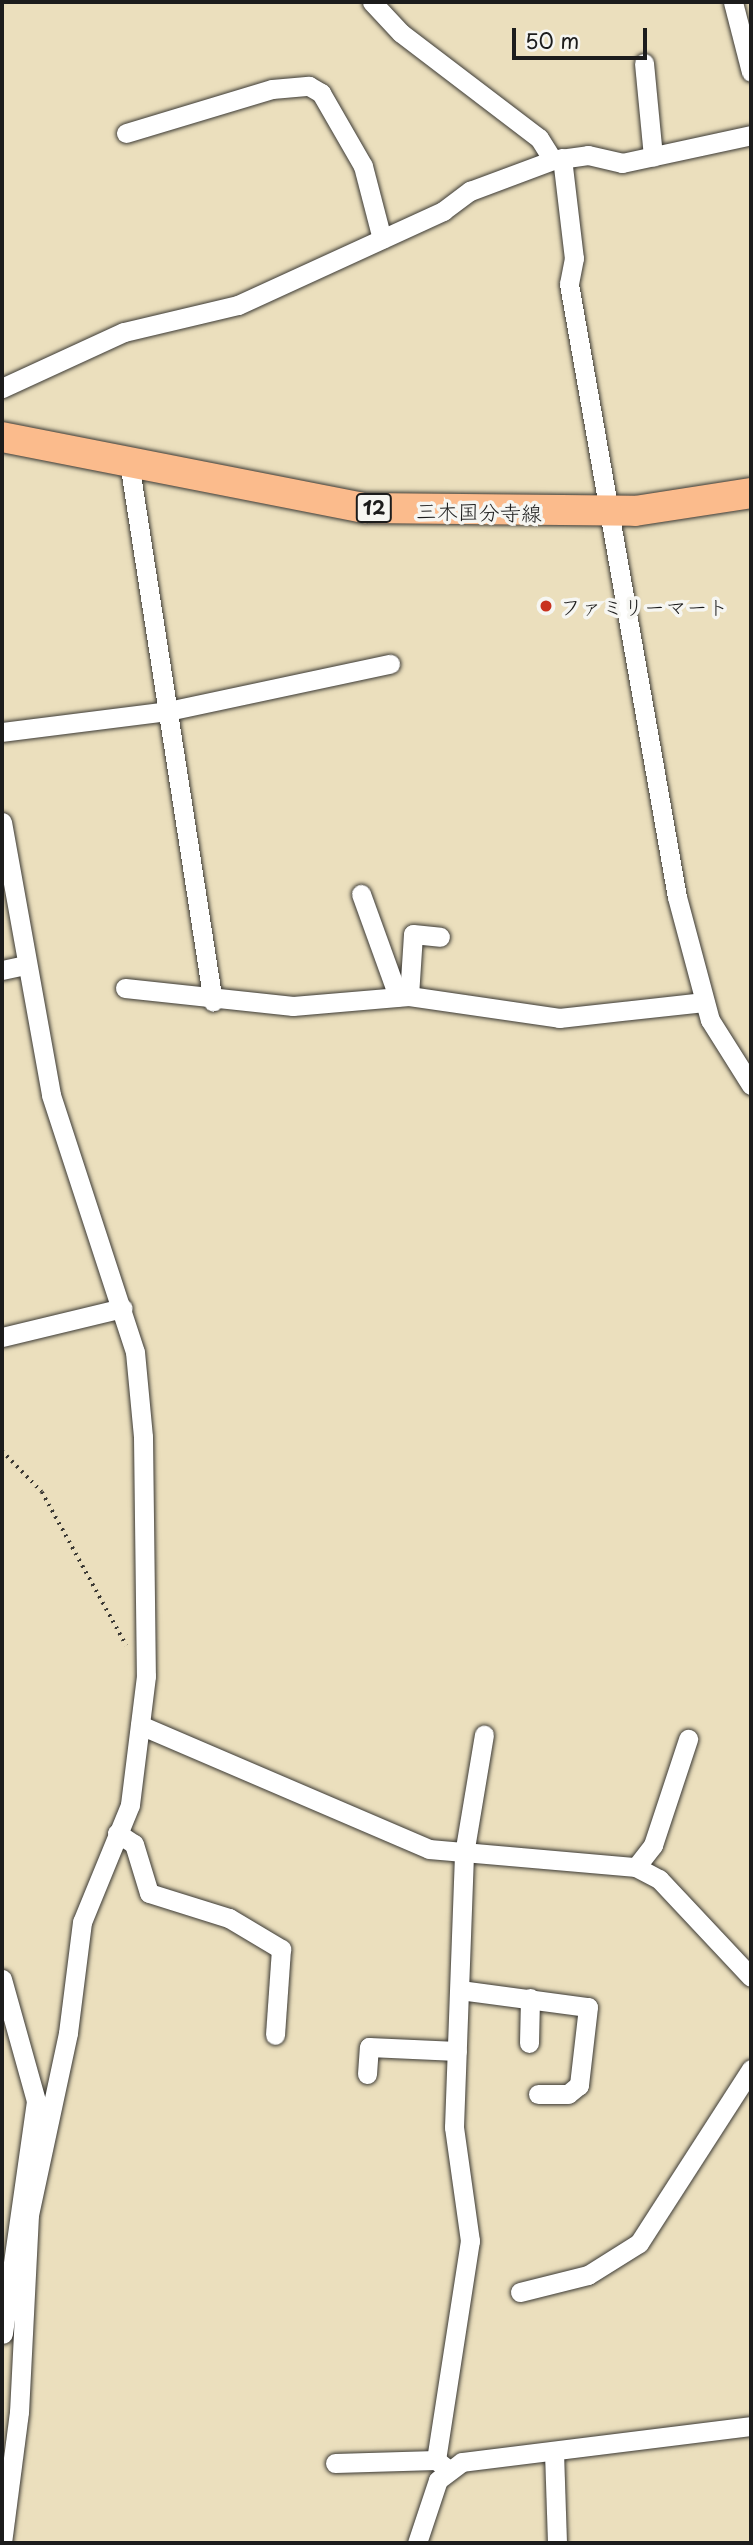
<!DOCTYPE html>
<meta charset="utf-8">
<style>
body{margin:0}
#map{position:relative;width:753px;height:2545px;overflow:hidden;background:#ebdfbd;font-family:"Playpen Sans","Klee One",sans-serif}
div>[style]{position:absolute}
.path>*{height:3.5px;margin-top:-1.75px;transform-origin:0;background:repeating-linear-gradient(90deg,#3b3934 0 2px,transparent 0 7px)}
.roads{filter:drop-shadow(0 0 2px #3b3934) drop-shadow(0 0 2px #3b3934)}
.minor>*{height:19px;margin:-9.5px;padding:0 9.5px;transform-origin:9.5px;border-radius:9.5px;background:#fff}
.primary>*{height:30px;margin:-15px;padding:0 15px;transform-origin:15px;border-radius:15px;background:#fbbb8c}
.dots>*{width:19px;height:19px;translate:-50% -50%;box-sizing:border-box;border:4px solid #f6f6f2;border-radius:50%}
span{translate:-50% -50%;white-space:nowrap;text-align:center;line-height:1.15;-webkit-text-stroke:7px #f6f6f2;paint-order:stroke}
.shield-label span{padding:2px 5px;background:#f6f6f2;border:2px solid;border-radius:5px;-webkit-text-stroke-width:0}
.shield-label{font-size:19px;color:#1c1c1c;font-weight:700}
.street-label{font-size:21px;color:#1c1c1c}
.poi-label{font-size:21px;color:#1c1c1c}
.left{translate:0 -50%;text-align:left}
.frame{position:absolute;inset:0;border:4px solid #1c1c1c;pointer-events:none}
.scale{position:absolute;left:512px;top:28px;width:135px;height:32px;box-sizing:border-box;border:4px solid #1c1c1c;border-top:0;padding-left:9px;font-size:21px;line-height:24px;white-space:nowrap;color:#1c1c1c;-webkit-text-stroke:5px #f6f6f2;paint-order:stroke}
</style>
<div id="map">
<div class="path">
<div style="left:2px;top:1451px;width:57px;rotate:45.7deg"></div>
<div style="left:42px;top:1492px;width:175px;rotate:61.2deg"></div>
</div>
<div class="roads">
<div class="minor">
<div style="left:372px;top:2px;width:42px;rotate:46.9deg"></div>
<div style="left:401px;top:33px;width:173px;rotate:37.3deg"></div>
<div style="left:539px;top:138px;width:26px;rotate:58deg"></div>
<div style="left:733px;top:2px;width:72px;rotate:75.6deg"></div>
<div style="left:644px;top:63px;width:94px;rotate:84.5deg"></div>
<div style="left:126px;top:133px;width:152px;rotate:-16.8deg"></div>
<div style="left:272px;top:89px;width:37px;rotate:-5deg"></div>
<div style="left:309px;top:86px;width:14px;rotate:30deg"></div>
<div style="left:321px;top:93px;width:84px;rotate:60.1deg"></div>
<div style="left:363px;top:166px;width:75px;rotate:75.4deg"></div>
<div style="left:562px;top:158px;width:101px;rotate:83.2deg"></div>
<div style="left:574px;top:258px;width:26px;rotate:101deg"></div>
<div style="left:569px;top:284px;width:622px;rotate:80.01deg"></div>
<div style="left:677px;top:897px;width:127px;rotate:75deg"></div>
<div style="left:710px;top:1020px;width:77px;rotate:57.8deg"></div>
<div style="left:2px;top:388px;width:134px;rotate:-24.7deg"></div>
<div style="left:124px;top:332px;width:117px;rotate:-13.3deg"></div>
<div style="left:238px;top:305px;width:226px;rotate:-24.6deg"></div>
<div style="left:443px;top:211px;width:34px;rotate:-37deg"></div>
<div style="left:470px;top:191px;width:89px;rotate:-20.5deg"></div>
<div style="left:553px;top:160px;width:35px;rotate:-8deg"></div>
<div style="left:588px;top:155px;width:35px;rotate:13deg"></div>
<div style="left:622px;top:163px;width:132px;rotate:-12.2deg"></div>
<div style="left:129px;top:462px;width:546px;rotate:81.16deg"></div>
<div style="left:2px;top:732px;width:167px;rotate:-7.2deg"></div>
<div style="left:168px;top:711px;width:227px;rotate:-12deg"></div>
<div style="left:2px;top:822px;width:277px;rotate:79.8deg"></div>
<div style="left:51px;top:1095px;width:270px;rotate:71.9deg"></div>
<div style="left:135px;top:1352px;width:85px;rotate:84.6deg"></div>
<div style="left:143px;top:1437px;width:239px;rotate:89.3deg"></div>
<div style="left:146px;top:1676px;width:130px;rotate:97.1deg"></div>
<div style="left:130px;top:1805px;width:126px;rotate:112.3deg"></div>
<div style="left:82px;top:1922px;width:112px;rotate:97.2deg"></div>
<div style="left:68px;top:2033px;width:186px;rotate:102.1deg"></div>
<div style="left:29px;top:2215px;width:197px;rotate:92.9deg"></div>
<div style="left:19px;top:2412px;width:132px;rotate:97.4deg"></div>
<div style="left:361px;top:894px;width:109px;rotate:70.1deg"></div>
<div style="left:2px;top:970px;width:25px;rotate:-12deg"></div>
<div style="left:125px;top:988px;width:169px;rotate:6.1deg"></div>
<div style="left:293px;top:1006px;width:116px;rotate:-4.9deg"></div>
<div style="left:409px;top:996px;width:152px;rotate:8.3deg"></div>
<div style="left:559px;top:1018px;width:146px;rotate:-6.3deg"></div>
<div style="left:409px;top:996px;width:62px;rotate:-86.3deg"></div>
<div style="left:413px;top:934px;width:27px;rotate:6deg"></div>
<div style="left:2px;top:1337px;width:124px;rotate:-13.5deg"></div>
<div style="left:140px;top:1725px;width:314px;rotate:23.2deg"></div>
<div style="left:429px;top:1849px;width:208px;rotate:5deg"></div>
<div style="left:636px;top:1867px;width:26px;rotate:28deg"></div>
<div style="left:659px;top:1879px;width:134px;rotate:46.8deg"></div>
<div style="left:117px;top:1833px;width:20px;rotate:33deg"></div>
<div style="left:134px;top:1844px;width:51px;rotate:73deg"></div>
<div style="left:149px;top:1893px;width:84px;rotate:17.4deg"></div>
<div style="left:229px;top:1918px;width:61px;rotate:30.8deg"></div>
<div style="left:281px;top:1949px;width:86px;rotate:94deg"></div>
<div style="left:636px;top:1867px;width:28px;rotate:-52deg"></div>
<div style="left:653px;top:1845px;width:112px;rotate:-71.7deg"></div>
<div style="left:2px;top:1979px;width:127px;rotate:74.4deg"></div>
<div style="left:36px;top:2101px;width:235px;rotate:98.1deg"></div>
<div style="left:460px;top:1990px;width:129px;rotate:7.6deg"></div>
<div style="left:588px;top:2007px;width:79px;rotate:96.6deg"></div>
<div style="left:579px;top:2085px;width:14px;rotate:141deg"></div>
<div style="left:568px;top:2094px;width:30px;rotate:180deg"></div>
<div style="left:529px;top:2043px;width:45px;rotate:-88.7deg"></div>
<div style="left:367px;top:2074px;width:27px;rotate:-86deg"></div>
<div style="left:369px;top:2047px;width:88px;rotate:2.6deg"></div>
<div style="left:520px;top:2292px;width:70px;rotate:-14deg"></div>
<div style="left:588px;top:2275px;width:60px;rotate:-32.1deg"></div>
<div style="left:639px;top:2243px;width:207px;rotate:-57.2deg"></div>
<div style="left:554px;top:2452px;width:91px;rotate:88.1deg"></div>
<div style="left:335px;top:2463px;width:101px;rotate:-1.7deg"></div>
<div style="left:446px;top:2468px;width:13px;rotate:-141deg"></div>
<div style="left:436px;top:2460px;width:222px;rotate:-81.2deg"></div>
<div style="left:470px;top:2241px;width:115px;rotate:-98deg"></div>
<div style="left:454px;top:2127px;width:273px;rotate:-87.9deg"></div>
<div style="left:464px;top:1854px;width:121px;rotate:-80.5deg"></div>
<div style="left:417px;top:2543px;width:66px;rotate:-71.6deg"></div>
<div style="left:438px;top:2480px;width:30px;rotate:-37deg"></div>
<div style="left:462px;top:2462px;width:291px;rotate:-7.1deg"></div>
</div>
<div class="primary">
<div style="left:2px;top:437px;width:370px;rotate:11.1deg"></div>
<div style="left:365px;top:508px;width:270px;rotate:0.6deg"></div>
<div style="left:635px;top:511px;width:117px;rotate:-8.8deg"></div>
</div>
</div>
<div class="dots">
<div style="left:546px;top:606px;background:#c8321e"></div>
</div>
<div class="shield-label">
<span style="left:374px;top:508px">12</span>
</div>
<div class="street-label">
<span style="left:479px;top:511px;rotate:1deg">三木国分寺線</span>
</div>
<div class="poi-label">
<span class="left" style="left:560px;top:606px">ファミリーマート</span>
</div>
<div class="frame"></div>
<div class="scale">50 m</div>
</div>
